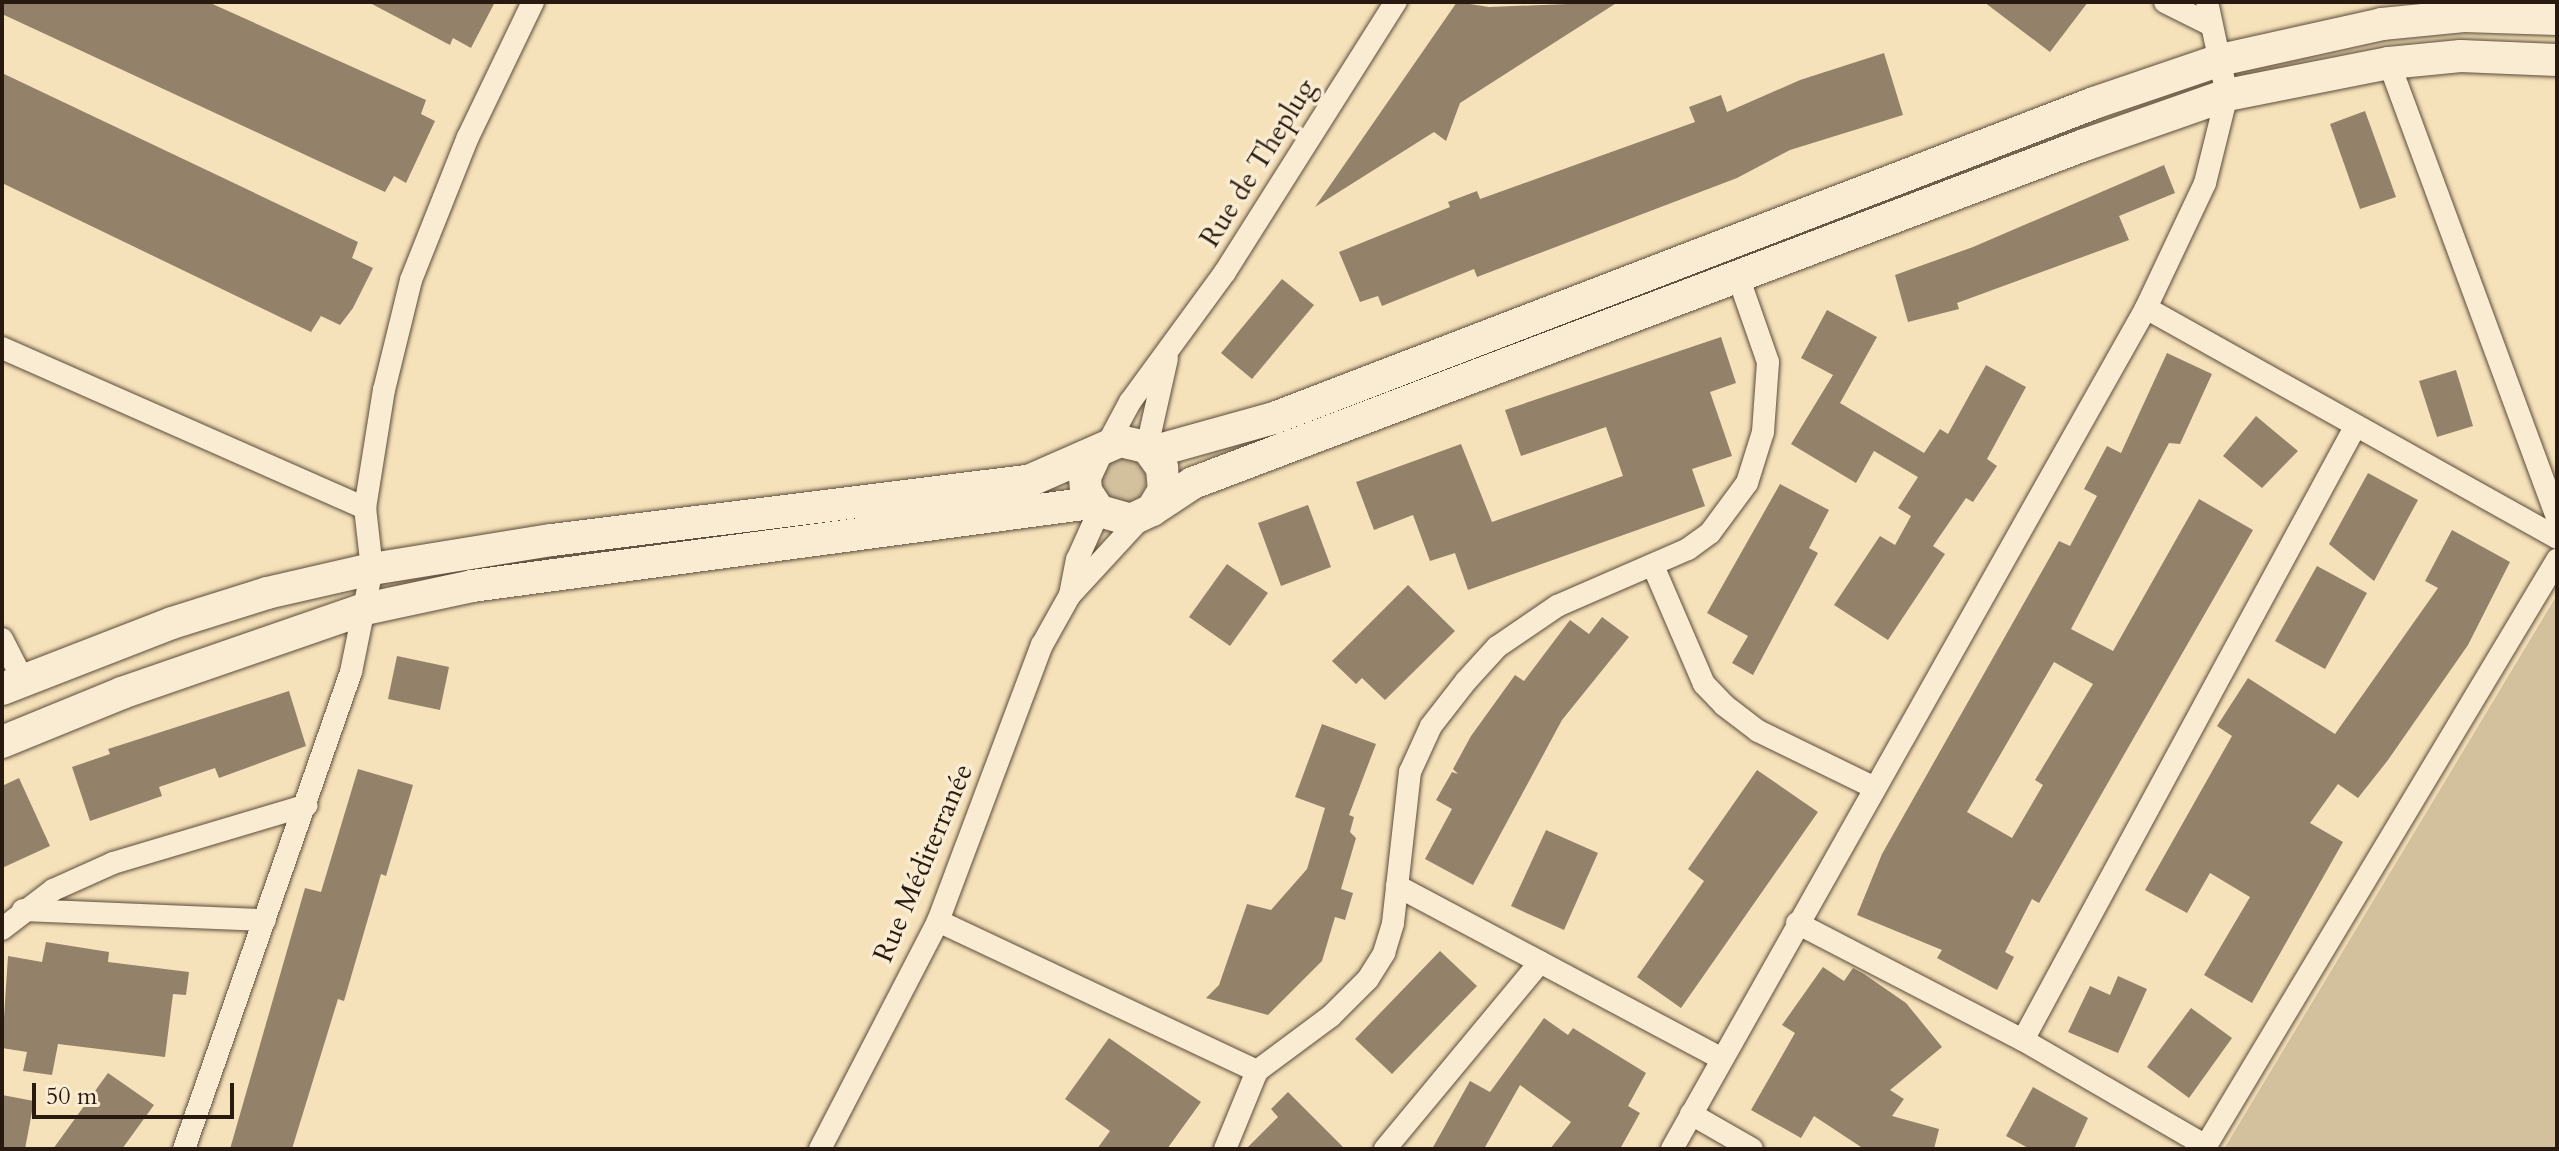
<!DOCTYPE html>
<meta charset="utf-8">
<style>
body{margin:0}
#map{position:relative;width:2559px;height:1151px;overflow:hidden;background:#f6e2ba;font-family:Cardo,serif}
div>[style]{position:absolute}
.green>*{inset:0;background:#d3c09d}
.round{border-radius:50%}
.building>*{inset:0;background:#938269}
.roads{filter:drop-shadow(0 0 2px #5c4c3b) drop-shadow(0 0 2px #5c4c3b)}
.street>*{height:22px;margin:-11px;padding:0 11px;transform-origin:11px;border-radius:11px;background:#f9ecd2}
.secondary>*{height:32px;margin:-16px;padding:0 16px;transform-origin:16px;border-radius:16px;background:#f9ecd2}
span{translate:-50% -50%;white-space:nowrap;text-align:center;line-height:1.15;-webkit-text-stroke:7px #f9ecd2;paint-order:stroke}
.street-label{font-size:28px;color:#281a11}
.frame{position:absolute;inset:0;border:4px solid #281a11;pointer-events:none}
.scale{position:absolute;left:32px;top:1083px;width:202px;height:36px;box-sizing:border-box;border:4px solid #281a11;border-top:0;padding-left:10px;font-size:24px;line-height:28px;white-space:nowrap;color:#281a11;-webkit-text-stroke:6px #f9ecd2;paint-order:stroke}
</style>
<div id="map">
<div class="green">
<div class="round" style="left:1100px;top:458px;width:46px;height:46px"></div>
<div style="clip-path:polygon(2557px 595px,2557px 1149px,2224px 1149px)"></div>
</div>
<div class="building">
<div style="clip-path:polygon(2px 2px,208px 2px,426px 100px,421px 114px,435px 121px,406px 183px,394px 176px,385px 192px,2px 14px)"></div>
<div style="clip-path:polygon(368px 2px,495px 2px,471px 48px,453px 38px,450px 45px)"></div>
<div style="clip-path:polygon(1457px 2px,1489px 7px,1618px 2px,1460px 103px,1446px 141px,1434px 132px,1315px 207px)"></div>
<div style="clip-path:polygon(1984px 2px,2088px 2px,2050px 52px)"></div>
<div style="clip-path:polygon(1884px 53px,1903px 115px,1790px 150px,1737px 178px,1477px 277px,1474px 269px,1382px 306px,1378px 296px,1360px 302px,1339px 252px,1450px 207px,1448px 202px,1477px 191px,1480px 199px,1695px 122px,1689px 107px,1721px 95px,1727px 112px,1800px 80px)"></div>
<div style="clip-path:polygon(2px 73px,358px 242px,352px 258px,373px 268px,353px 308px,340px 325px,321px 316px,311px 332px,2px 183px)"></div>
<div style="clip-path:polygon(2365px 111px,2396px 197px,2360px 209px,2330px 124px)"></div>
<div style="clip-path:polygon(2164px 165px,2175px 193px,2119px 216px,2129px 240px,1957px 303px,1959px 309px,1908px 322px,1895px 275px,1973px 247px)"></div>
<div style="clip-path:polygon(1282px 279px,1314px 305px,1252px 379px,1221px 353px)"></div>
<div style="clip-path:polygon(1827px 310px,1877px 337px,1840px 403px,1924px 453px,1940px 429px,1948px 434px,1986px 365px,2026px 387px,1987px 459px,1997px 466px,1973px 502px,1966px 498px,1933px 546px,1945px 554px,1888px 640px,1834px 605px,1880px 536px,1895px 545px,1911px 516px,1898px 508px,1918px 477px,1874px 451px,1856px 483px,1791px 444px,1833px 375px,1801px 358px)"></div>
<div style="clip-path:polygon(1721px 337px,1736px 383px,1710px 392px,1732px 456px,1692px 469px,1705px 506px,1468px 590px,1455px 553px,1430px 561px,1413px 515px,1374px 530px,1356px 482px,1461px 444px,1492px 522px,1623px 476px,1606px 427px,1521px 456px,1505px 410px)"></div>
<div style="clip-path:polygon(evenodd,2167px 353px,2212px 374px,2180px 444px,2169px 443px,2071px 629px,2113px 651px,2199px 499px,2253px 530px,2039px 903px,2032px 899px,2005px 952px,2014px 957px,1997px 990px,1937px 958px,1942px 950px,1857px 915px,1882px 854px,2059px 541px,2070px 546px,2097px 496px,2084px 489px,2107px 446px,2121px 453px,2167px 353px,2054px 662px,2093px 684px,2035px 780px,2043px 785px,2012px 838px,1967px 812px,2054px 662px)"></div>
<div style="clip-path:polygon(2456px 370px,2473px 426px,2437px 437px,2419px 381px)"></div>
<div style="clip-path:polygon(2256px 416px,2298px 451px,2262px 488px,2223px 456px)"></div>
<div style="clip-path:polygon(2368px 473px,2418px 500px,2374px 581px,2329px 544px)"></div>
<div style="clip-path:polygon(1780px 484px,1829px 510px,1809px 548px,1818px 553px,1753px 675px,1732px 663px,1748px 636px,1707px 613px)"></div>
<div style="clip-path:polygon(1308px 505px,1331px 567px,1281px 586px,1258px 523px)"></div>
<div style="clip-path:polygon(2452px 530px,2510px 562px,2468px 645px,2388px 760px,2358px 798px,2338px 784px,2310px 823px,2343px 842px,2252px 1003px,2204px 975px,2250px 897px,2210px 873px,2187px 913px,2145px 890px,2232px 736px,2217px 726px,2248px 678px,2335px 734px,2438px 588px,2425px 581px)"></div>
<div style="clip-path:polygon(1227px 564px,1268px 593px,1230px 646px,1189px 617px)"></div>
<div style="clip-path:polygon(2317px 566px,2367px 593px,2325px 669px,2275px 641px)"></div>
<div style="clip-path:polygon(1408px 585px,1455px 631px,1385px 700px,1362px 678px,1356px 684px,1332px 661px)"></div>
<div style="clip-path:polygon(1602px 617px,1629px 637px,1562px 720px,1473px 885px,1425px 859px,1452px 809px,1436px 800px,1452px 772px,1458px 774px,1453px 769px,1471px 736px,1515px 675px,1524px 681px,1570px 620px,1589px 634px)"></div>
<div style="clip-path:polygon(397px 656px,449px 667px,440px 710px,388px 699px)"></div>
<div style="clip-path:polygon(289px 691px,306px 746px,219px 778px,215px 768px,159px 787px,162px 796px,90px 821px,72px 767px,110px 754px,108px 749px)"></div>
<div style="clip-path:polygon(1322px 724px,1376px 744px,1349px 815px,1354px 817px,1350px 832px,1356px 838px,1341px 889px,1353px 893px,1345px 920px,1335px 917px,1322px 961px,1268px 1015px,1206px 998px,1219px 985px,1247px 904px,1271px 910px,1307px 869px,1325px 808px,1295px 797px)"></div>
<div style="clip-path:polygon(358px 769px,413px 785px,386px 876px,381px 874px,344px 1001px,338px 999px,292px 1149px,230px 1149px,305px 888px,321px 892px)"></div>
<div style="clip-path:polygon(1757px 770px,1818px 812px,1681px 1008px,1637px 977px,1704px 881px,1688px 869px)"></div>
<div style="clip-path:polygon(19px 778px,50px 846px,2px 868px,2px 786px)"></div>
<div style="clip-path:polygon(1546px 830px,1598px 853px,1564px 930px,1511px 906px)"></div>
<div style="clip-path:polygon(46px 942px,109px 952px,108px 962px,189px 972px,186px 995px,173px 994px,165px 1057px,58px 1044px,52px 1075px,23px 1071px,27px 1052px,2px 1048px,8px 956px,42px 962px)"></div>
<div style="clip-path:polygon(1440px 951px,1477px 986px,1392px 1074px,1355px 1039px)"></div>
<div style="clip-path:polygon(1823px 967px,1844px 981px,1853px 968px,1864px 974px,1906px 1003px,1942px 1047px,1890px 1090px,1904px 1099px,1892px 1116px,1939px 1129px,1934px 1149px,1864px 1149px,1814px 1116px,1801px 1138px,1751px 1110px,1795px 1033px,1782px 1025px)"></div>
<div style="clip-path:polygon(2118px 976px,2147px 989px,2118px 1053px,2068px 1032px,2090px 986px,2110px 995px)"></div>
<div style="clip-path:polygon(2191px 1008px,2232px 1038px,2189px 1098px,2147px 1067px)"></div>
<div style="clip-path:polygon(1544px 1018px,1568px 1035px,1573px 1028px,1646px 1073px,1628px 1106px,1640px 1113px,1620px 1149px,1550px 1149px,1571px 1122px,1520px 1085px,1484px 1149px,1432px 1149px,1470px 1081px,1490px 1092px)"></div>
<div style="clip-path:polygon(1109px 1038px,1201px 1102px,1167px 1149px,1097px 1149px,1110px 1131px,1065px 1099px)"></div>
<div style="clip-path:polygon(108px 1073px,154px 1105px,122px 1149px,53px 1149px)"></div>
<div style="clip-path:polygon(2033px 1087px,2088px 1118px,2074px 1149px,2030px 1149px,2006px 1136px)"></div>
<div style="clip-path:polygon(1288px 1092px,1345px 1149px,1246px 1149px,1278px 1117px,1271px 1109px)"></div>
<div style="clip-path:polygon(2px 1095px,34px 1101px,25px 1149px,2px 1149px)"></div>
</div>
<div class="roads">
<div class="street">
<div style="left:2165px;top:2px;width:51px;rotate:26.6deg"></div>
<div style="left:2389px;top:63px;width:483px;rotate:69.7deg"></div>
<div style="left:2146px;top:308px;width:471px;rotate:29.2deg"></div>
<div style="left:2px;top:348px;width:397px;rotate:23.8deg"></div>
<div style="left:1107px;top:445px;width:49px;rotate:-61.9deg"></div>
<div style="left:1130px;top:402px;width:161px;rotate:-53.8deg"></div>
<div style="left:1225px;top:272px;width:320px;rotate:-57.7deg"></div>
<div style="left:1147px;top:447px;width:91px;rotate:-77.3deg"></div>
<div style="left:1654px;top:568px;width:126px;rotate:66.7deg"></div>
<div style="left:1704px;top:684px;width:29px;rotate:46deg"></div>
<div style="left:1724px;top:705px;width:43px;rotate:37.4deg"></div>
<div style="left:1758px;top:731px;width:128px;rotate:26deg"></div>
<div style="left:1070px;top:595px;width:36px;rotate:-79deg"></div>
<div style="left:1077px;top:560px;width:54px;rotate:-65.8deg"></div>
<div style="left:2px;top:639px;width:44px;rotate:62.9deg"></div>
<div style="left:1397px;top:886px;width:367px;rotate:28deg"></div>
<div style="left:23px;top:910px;width:242px;rotate:2.4deg"></div>
<div style="left:938px;top:921px;width:353px;rotate:25.2deg"></div>
<div style="left:1797px;top:923px;width:254px;rotate:27.4deg"></div>
<div style="left:2023px;top:1040px;width:211px;rotate:30.1deg"></div>
<div style="left:2px;top:929px;width:64px;rotate:-37.4deg"></div>
<div style="left:53px;top:890px;width:66px;rotate:-24.2deg"></div>
<div style="left:113px;top:863px;width:202px;rotate:-16.6deg"></div>
<div style="left:2023px;top:1040px;width:697px;rotate:-61.56deg"></div>
<div style="left:1691px;top:1114px;width:70px;rotate:29.8deg"></div>
<div style="left:184px;top:1149px;width:505px;rotate:-70.7deg"></div>
<div style="left:351px;top:672px;width:105px;rotate:-78.5deg"></div>
<div style="left:372px;top:569px;width:61px;rotate:-96.5deg"></div>
<div style="left:365px;top:508px;width:120px;rotate:-80.9deg"></div>
<div style="left:384px;top:390px;width:113px;rotate:-76.2deg"></div>
<div style="left:411px;top:280px;width:154px;rotate:-68.3deg"></div>
<div style="left:468px;top:137px;width:150px;rotate:-64.3deg"></div>
<div style="left:820px;top:1149px;width:257px;rotate:-62.6deg"></div>
<div style="left:938px;top:921px;width:295px;rotate:-69.4deg"></div>
<div style="left:1042px;top:645px;width:57px;rotate:-60.8deg"></div>
<div style="left:1070px;top:595px;width:108px;rotate:-47.3deg"></div>
<div style="left:1225px;top:1149px;width:84px;rotate:-67.7deg"></div>
<div style="left:1257px;top:1071px;width:92px;rotate:-36.6deg"></div>
<div style="left:1331px;top:1016px;width:52px;rotate:-45deg"></div>
<div style="left:1368px;top:979px;width:31px;rotate:-58deg"></div>
<div style="left:1384px;top:953px;width:31px;rotate:-73deg"></div>
<div style="left:1393px;top:923px;width:152px;rotate:-83.6deg"></div>
<div style="left:1410px;top:772px;width:51px;rotate:-65.5deg"></div>
<div style="left:1431px;top:726px;width:57px;rotate:-52.1deg"></div>
<div style="left:1466px;top:681px;width:46px;rotate:-47.6deg"></div>
<div style="left:1497px;top:647px;width:73px;rotate:-34.3deg"></div>
<div style="left:1557px;top:606px;width:143px;rotate:-23.5deg"></div>
<div style="left:1688px;top:549px;width:27px;rotate:-36deg"></div>
<div style="left:1710px;top:533px;width:62px;rotate:-53.5deg"></div>
<div style="left:1747px;top:483px;width:53px;rotate:-72.6deg"></div>
<div style="left:1763px;top:432px;width:70px;rotate:-85.9deg"></div>
<div style="left:1768px;top:362px;width:88px;rotate:-109.3deg"></div>
<div style="left:1385px;top:1149px;width:243px;rotate:-50.3deg"></div>
<div style="left:1672px;top:1149px;width:965px;rotate:-60.59deg"></div>
<div style="left:2146px;top:308px;width:138px;rotate:-64.7deg"></div>
<div style="left:2205px;top:183px;width:91px;rotate:-76deg"></div>
<div style="left:2227px;top:95px;width:95px;rotate:-102.1deg"></div>
<div style="left:2204px;top:1149px;width:687px;rotate:-59.06deg"></div>
</div>
<div class="secondary">
<div style="left:1152px;top:452px;width:127px;rotate:-15.6deg"></div>
<div style="left:1274px;top:418px;width:878px;rotate:-21.01deg"></div>
<div style="left:2094px;top:103px;width:133px;rotate:-18.8deg"></div>
<div style="left:2220px;top:60px;width:166px;rotate:-12.5deg"></div>
<div style="left:2382px;top:24px;width:82px;rotate:-5.6deg"></div>
<div style="left:2464px;top:16px;width:93px;rotate:1.8deg"></div>
<div style="left:1152px;top:510px;width:49px;rotate:-33.4deg"></div>
<div style="left:1193px;top:483px;width:953px;rotate:-20.77deg"></div>
<div style="left:2084px;top:145px;width:151px;rotate:-19.3deg"></div>
<div style="left:2227px;top:95px;width:165px;rotate:-11.2deg"></div>
<div style="left:2389px;top:63px;width:72px;rotate:-5.6deg"></div>
<div style="left:2461px;top:56px;width:96px;rotate:2.4deg"></div>
<div style="left:2px;top:689px;width:182px;rotate:-21.2deg"></div>
<div style="left:172px;top:623px;width:100px;rotate:-17.5deg"></div>
<div style="left:267px;top:593px;width:108px;rotate:-12.9deg"></div>
<div style="left:372px;top:569px;width:182px;rotate:-9.2deg"></div>
<div style="left:552px;top:540px;width:483px;rotate:-7.1deg"></div>
<div style="left:1031px;top:480px;width:97px;rotate:-23.7deg"></div>
<div style="left:1120px;top:441px;width:28px;rotate:13deg"></div>
<div style="left:1147px;top:447px;width:26px;rotate:54deg"></div>
<div style="left:1162px;top:468px;width:22px;rotate:85deg"></div>
<div style="left:1164px;top:490px;width:23px;rotate:121deg"></div>
<div style="left:1152px;top:510px;width:23px;rotate:155deg"></div>
<div style="left:1131px;top:520px;width:33px;rotate:-164deg"></div>
<div style="left:1099px;top:511px;width:24px;rotate:-123deg"></div>
<div style="left:1086px;top:491px;width:14px;rotate:-94deg"></div>
<div style="left:1085px;top:477px;width:26px;rotate:-65deg"></div>
<div style="left:2px;top:742px;width:130px;rotate:-22.2deg"></div>
<div style="left:122px;top:693px;width:257px;rotate:-19.1deg"></div>
<div style="left:365px;top:609px;width:109px;rotate:-12.1deg"></div>
<div style="left:472px;top:586px;width:625px;rotate:-7.64deg"></div>
</div>
</div>
<div class="street-label">
<span style="left:1258px;top:163px;rotate:-58deg">Rue de Theplug</span>
<span style="left:923px;top:863px;rotate:-67deg">Rue Méditerranée</span>
</div>
<div class="frame"></div>
<div class="scale">50 m</div>
</div>
